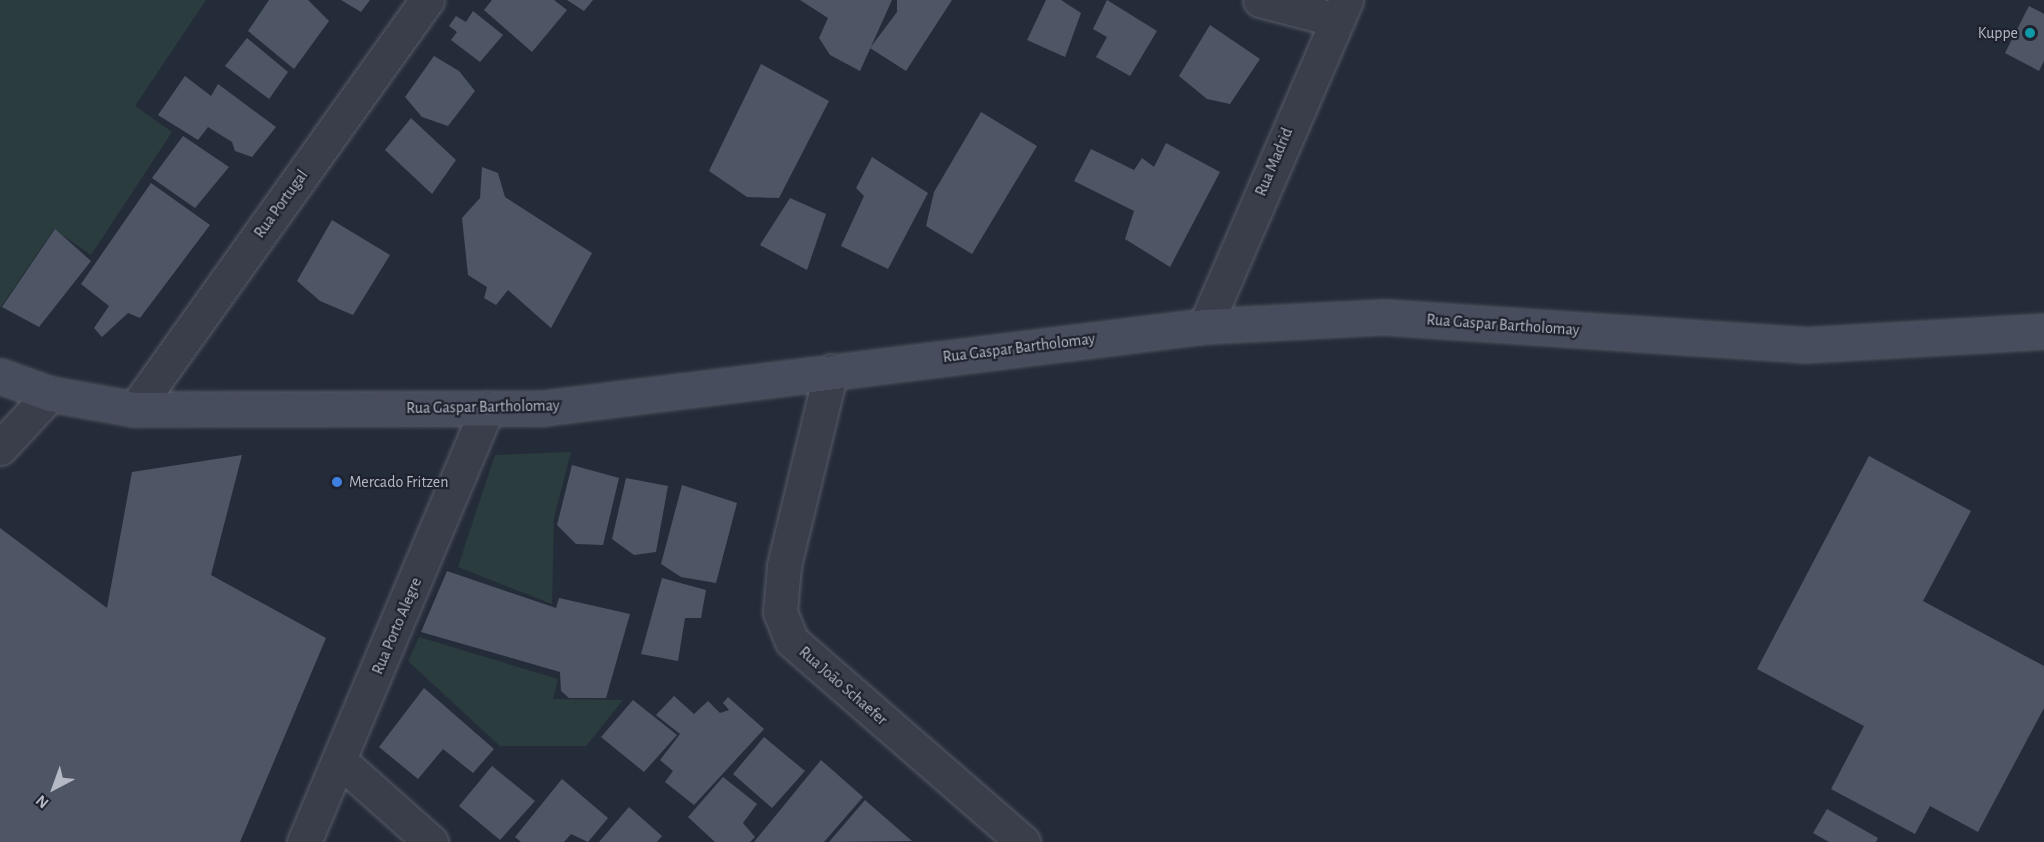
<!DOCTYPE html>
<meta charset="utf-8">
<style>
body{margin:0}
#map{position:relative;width:2044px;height:842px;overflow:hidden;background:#252c39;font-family:"Alegreya Sans",sans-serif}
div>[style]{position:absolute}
.green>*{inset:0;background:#2b3c3e}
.building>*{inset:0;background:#4e5665}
.roads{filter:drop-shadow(0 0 2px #575c68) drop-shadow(0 0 2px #575c68)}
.minor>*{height:33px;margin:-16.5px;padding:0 16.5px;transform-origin:16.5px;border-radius:16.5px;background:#393e4a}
.secondary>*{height:33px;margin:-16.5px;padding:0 16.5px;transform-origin:16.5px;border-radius:16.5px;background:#474d5c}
.dots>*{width:16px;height:16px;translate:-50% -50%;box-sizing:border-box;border:3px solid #1e232f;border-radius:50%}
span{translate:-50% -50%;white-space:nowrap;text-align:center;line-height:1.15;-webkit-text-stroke:4.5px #1e232f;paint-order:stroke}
.poi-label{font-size:16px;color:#b4b9c5}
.right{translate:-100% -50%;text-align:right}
.left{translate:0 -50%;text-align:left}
.street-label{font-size:16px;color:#b4b9c5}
.north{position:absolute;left:24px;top:758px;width:60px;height:60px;-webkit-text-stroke:4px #1e232f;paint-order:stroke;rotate:221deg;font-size:16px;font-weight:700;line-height:24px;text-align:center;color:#b4b9c5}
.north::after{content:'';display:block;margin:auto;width:21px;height:27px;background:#b4b9c5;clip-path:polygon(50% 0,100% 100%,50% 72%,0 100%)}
</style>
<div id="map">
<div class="green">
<div style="clip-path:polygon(0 0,206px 0,135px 106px,172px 132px,91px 255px,54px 229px,0 308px)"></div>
<div style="clip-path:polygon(571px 452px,554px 518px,552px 604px,458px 567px,495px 455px)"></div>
<div style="clip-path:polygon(419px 637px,558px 679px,553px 699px,623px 700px,586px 746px,500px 746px,408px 661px)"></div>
</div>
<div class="building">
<div style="clip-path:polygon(269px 0,308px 0,329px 21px,294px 69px,248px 31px)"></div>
<div style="clip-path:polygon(341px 0,370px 0,361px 12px)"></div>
<div style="clip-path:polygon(492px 0,554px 0,567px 10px,532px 52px,484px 10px)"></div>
<div style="clip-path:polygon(567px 0,593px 0,584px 11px)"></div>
<div style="clip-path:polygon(800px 0,892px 0,860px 71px,830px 55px,819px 38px,828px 18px)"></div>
<div style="clip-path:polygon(897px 0,952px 0,906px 71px,870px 48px,897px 12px)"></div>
<div style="clip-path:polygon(1046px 0,1061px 0,1081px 13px,1065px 57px,1027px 40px)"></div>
<div style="clip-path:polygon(1107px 0,1157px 31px,1130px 76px,1096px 57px,1107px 37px,1093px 29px)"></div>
<div style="clip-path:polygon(2029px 6px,2044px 14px,2044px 61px,2039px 71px,2005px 53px)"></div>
<div style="clip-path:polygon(473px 11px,503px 35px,480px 62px,451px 40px,457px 32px,449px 26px,456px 16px,466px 22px)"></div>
<div style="clip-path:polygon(1210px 25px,1260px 59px,1230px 104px,1207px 99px,1179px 76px)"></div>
<div style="clip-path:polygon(247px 38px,288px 72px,269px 99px,225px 66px)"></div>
<div style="clip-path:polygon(434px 56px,459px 71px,475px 91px,448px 126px,422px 117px,405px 97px)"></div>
<div style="clip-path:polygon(761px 64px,829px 101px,779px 198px,747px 197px,709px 171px)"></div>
<div style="clip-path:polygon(185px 76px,211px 96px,218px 84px,276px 127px,252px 157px,235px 151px,232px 142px,208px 127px,198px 140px,158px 115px)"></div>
<div style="clip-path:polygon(981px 112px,1037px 146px,972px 254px,926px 226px,934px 192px)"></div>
<div style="clip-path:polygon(411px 118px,456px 160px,432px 194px,385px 150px)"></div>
<div style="clip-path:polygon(183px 136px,229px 167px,195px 208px,152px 178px)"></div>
<div style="clip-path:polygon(1166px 143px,1220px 172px,1170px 267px,1125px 239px,1134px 211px,1074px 181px,1091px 149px,1134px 170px,1142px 158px,1154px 167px)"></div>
<div style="clip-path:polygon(872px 157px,928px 193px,888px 269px,841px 246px,864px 196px,856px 188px)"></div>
<div style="clip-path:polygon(482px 167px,498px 173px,505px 197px,592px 253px,551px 328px,508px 290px,496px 305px,484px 298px,487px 287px,468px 275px,462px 218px,480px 198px)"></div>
<div style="clip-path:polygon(151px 183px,210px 225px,140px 318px,128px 313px,102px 337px,94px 328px,109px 306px,81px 284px)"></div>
<div style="clip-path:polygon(790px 198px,826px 214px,807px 270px,760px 245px)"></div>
<div style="clip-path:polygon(332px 220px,390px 255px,353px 315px,320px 301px,297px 281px)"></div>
<div style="clip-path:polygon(55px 229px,91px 261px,39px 327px,2px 307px)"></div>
<div style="clip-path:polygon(242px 455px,211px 575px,326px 638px,240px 842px,0 842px,0 528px,107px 608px,132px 472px)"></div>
<div style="clip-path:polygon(1869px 456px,1971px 511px,1923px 601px,2044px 666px,2044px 708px,1978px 832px,1930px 806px,1915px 834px,1831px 789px,1864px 726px,1757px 669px)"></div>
<div style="clip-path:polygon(572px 465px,619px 478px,603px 545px,576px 544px,557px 525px)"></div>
<div style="clip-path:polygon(626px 478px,668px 486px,656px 552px,634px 555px,612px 539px)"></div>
<div style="clip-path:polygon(682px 485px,737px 503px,716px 583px,681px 577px,661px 564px)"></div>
<div style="clip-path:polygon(447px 571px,556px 608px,559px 598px,630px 614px,606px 698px,569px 698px,561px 691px,560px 672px,421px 632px)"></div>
<div style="clip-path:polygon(662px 578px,706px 590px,701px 618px,685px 618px,678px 661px,641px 654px)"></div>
<div style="clip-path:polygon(424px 688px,494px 749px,473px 773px,443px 749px,418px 779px,379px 747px)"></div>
<div style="clip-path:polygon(674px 696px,694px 714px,708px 701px,720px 713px,729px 710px,723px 703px,728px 697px,764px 729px,694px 805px,665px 782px,673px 771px,660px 760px,680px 734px,656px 715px)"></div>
<div style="clip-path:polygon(633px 700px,677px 735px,644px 772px,601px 737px)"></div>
<div style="clip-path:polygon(764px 737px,805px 771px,772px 808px,733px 774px)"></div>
<div style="clip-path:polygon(821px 760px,863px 797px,824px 842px,754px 842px)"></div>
<div style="clip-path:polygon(492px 766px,535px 801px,500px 840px,459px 806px)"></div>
<div style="clip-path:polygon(723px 777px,757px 804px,743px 823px,755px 837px,750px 842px,715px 842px,688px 817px)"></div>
<div style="clip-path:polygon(562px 779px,608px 818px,588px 842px,571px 834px,564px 842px,521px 842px,515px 837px)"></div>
<div style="clip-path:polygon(865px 800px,912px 841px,829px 842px)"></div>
<div style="clip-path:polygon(629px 807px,662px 836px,657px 842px,599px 842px)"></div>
<div style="clip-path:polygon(1827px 809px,1878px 838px,1876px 842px,1829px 842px,1813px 833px)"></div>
</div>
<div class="roads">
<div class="minor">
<div style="left:1260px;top:0;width:80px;rotate:14.6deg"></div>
<div style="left:1205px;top:326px;width:355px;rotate:-66.6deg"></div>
<div style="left:831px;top:371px;width:201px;rotate:103.6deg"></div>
<div style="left:784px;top:566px;width:46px;rotate:95deg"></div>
<div style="left:780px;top:612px;width:31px;rotate:68deg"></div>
<div style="left:792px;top:641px;width:306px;rotate:41deg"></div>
<div style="left:135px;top:409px;width:503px;rotate:-54.48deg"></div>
<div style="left:0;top:448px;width:74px;rotate:-47.2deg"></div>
<div style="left:340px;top:761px;width:122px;rotate:41.7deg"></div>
<div style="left:304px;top:842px;width:471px;rotate:-67.1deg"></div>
</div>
<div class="secondary">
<div style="left:0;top:376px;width:53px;rotate:19.8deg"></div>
<div style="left:50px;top:394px;width:86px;rotate:10deg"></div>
<div style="left:135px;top:409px;width:409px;rotate:-0.1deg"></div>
<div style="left:544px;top:408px;width:666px;rotate:-7.07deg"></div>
<div style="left:1205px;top:326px;width:180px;rotate:-2.9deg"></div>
<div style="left:1385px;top:317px;width:420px;rotate:3.8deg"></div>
<div style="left:1804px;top:345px;width:240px;rotate:-3.3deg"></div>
</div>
</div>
<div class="dots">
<div style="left:2030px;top:33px;background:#0f9aa8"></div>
<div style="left:337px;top:482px;background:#3f7fe0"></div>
</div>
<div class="poi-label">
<span class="right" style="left:2018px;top:33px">Kuppe</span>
<span class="left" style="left:349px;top:482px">Mercado Fritzen</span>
</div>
<div class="street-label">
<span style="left:1274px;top:162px;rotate:-67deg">Rua Madrid</span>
<span style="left:281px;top:204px;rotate:-54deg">Rua Portugal</span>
<span style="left:1503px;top:325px;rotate:4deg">Rua Gaspar Bartholomay</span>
<span style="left:1019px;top:348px;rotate:-7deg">Rua Gaspar Bartholomay</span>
<span style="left:483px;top:407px;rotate:-1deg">Rua Gaspar Bartholomay</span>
<span style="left:397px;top:626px;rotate:-67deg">Rua Porto Alegre</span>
<span style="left:843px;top:686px;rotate:41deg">Rua João Schaefer</span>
</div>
<div class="north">N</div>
</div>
